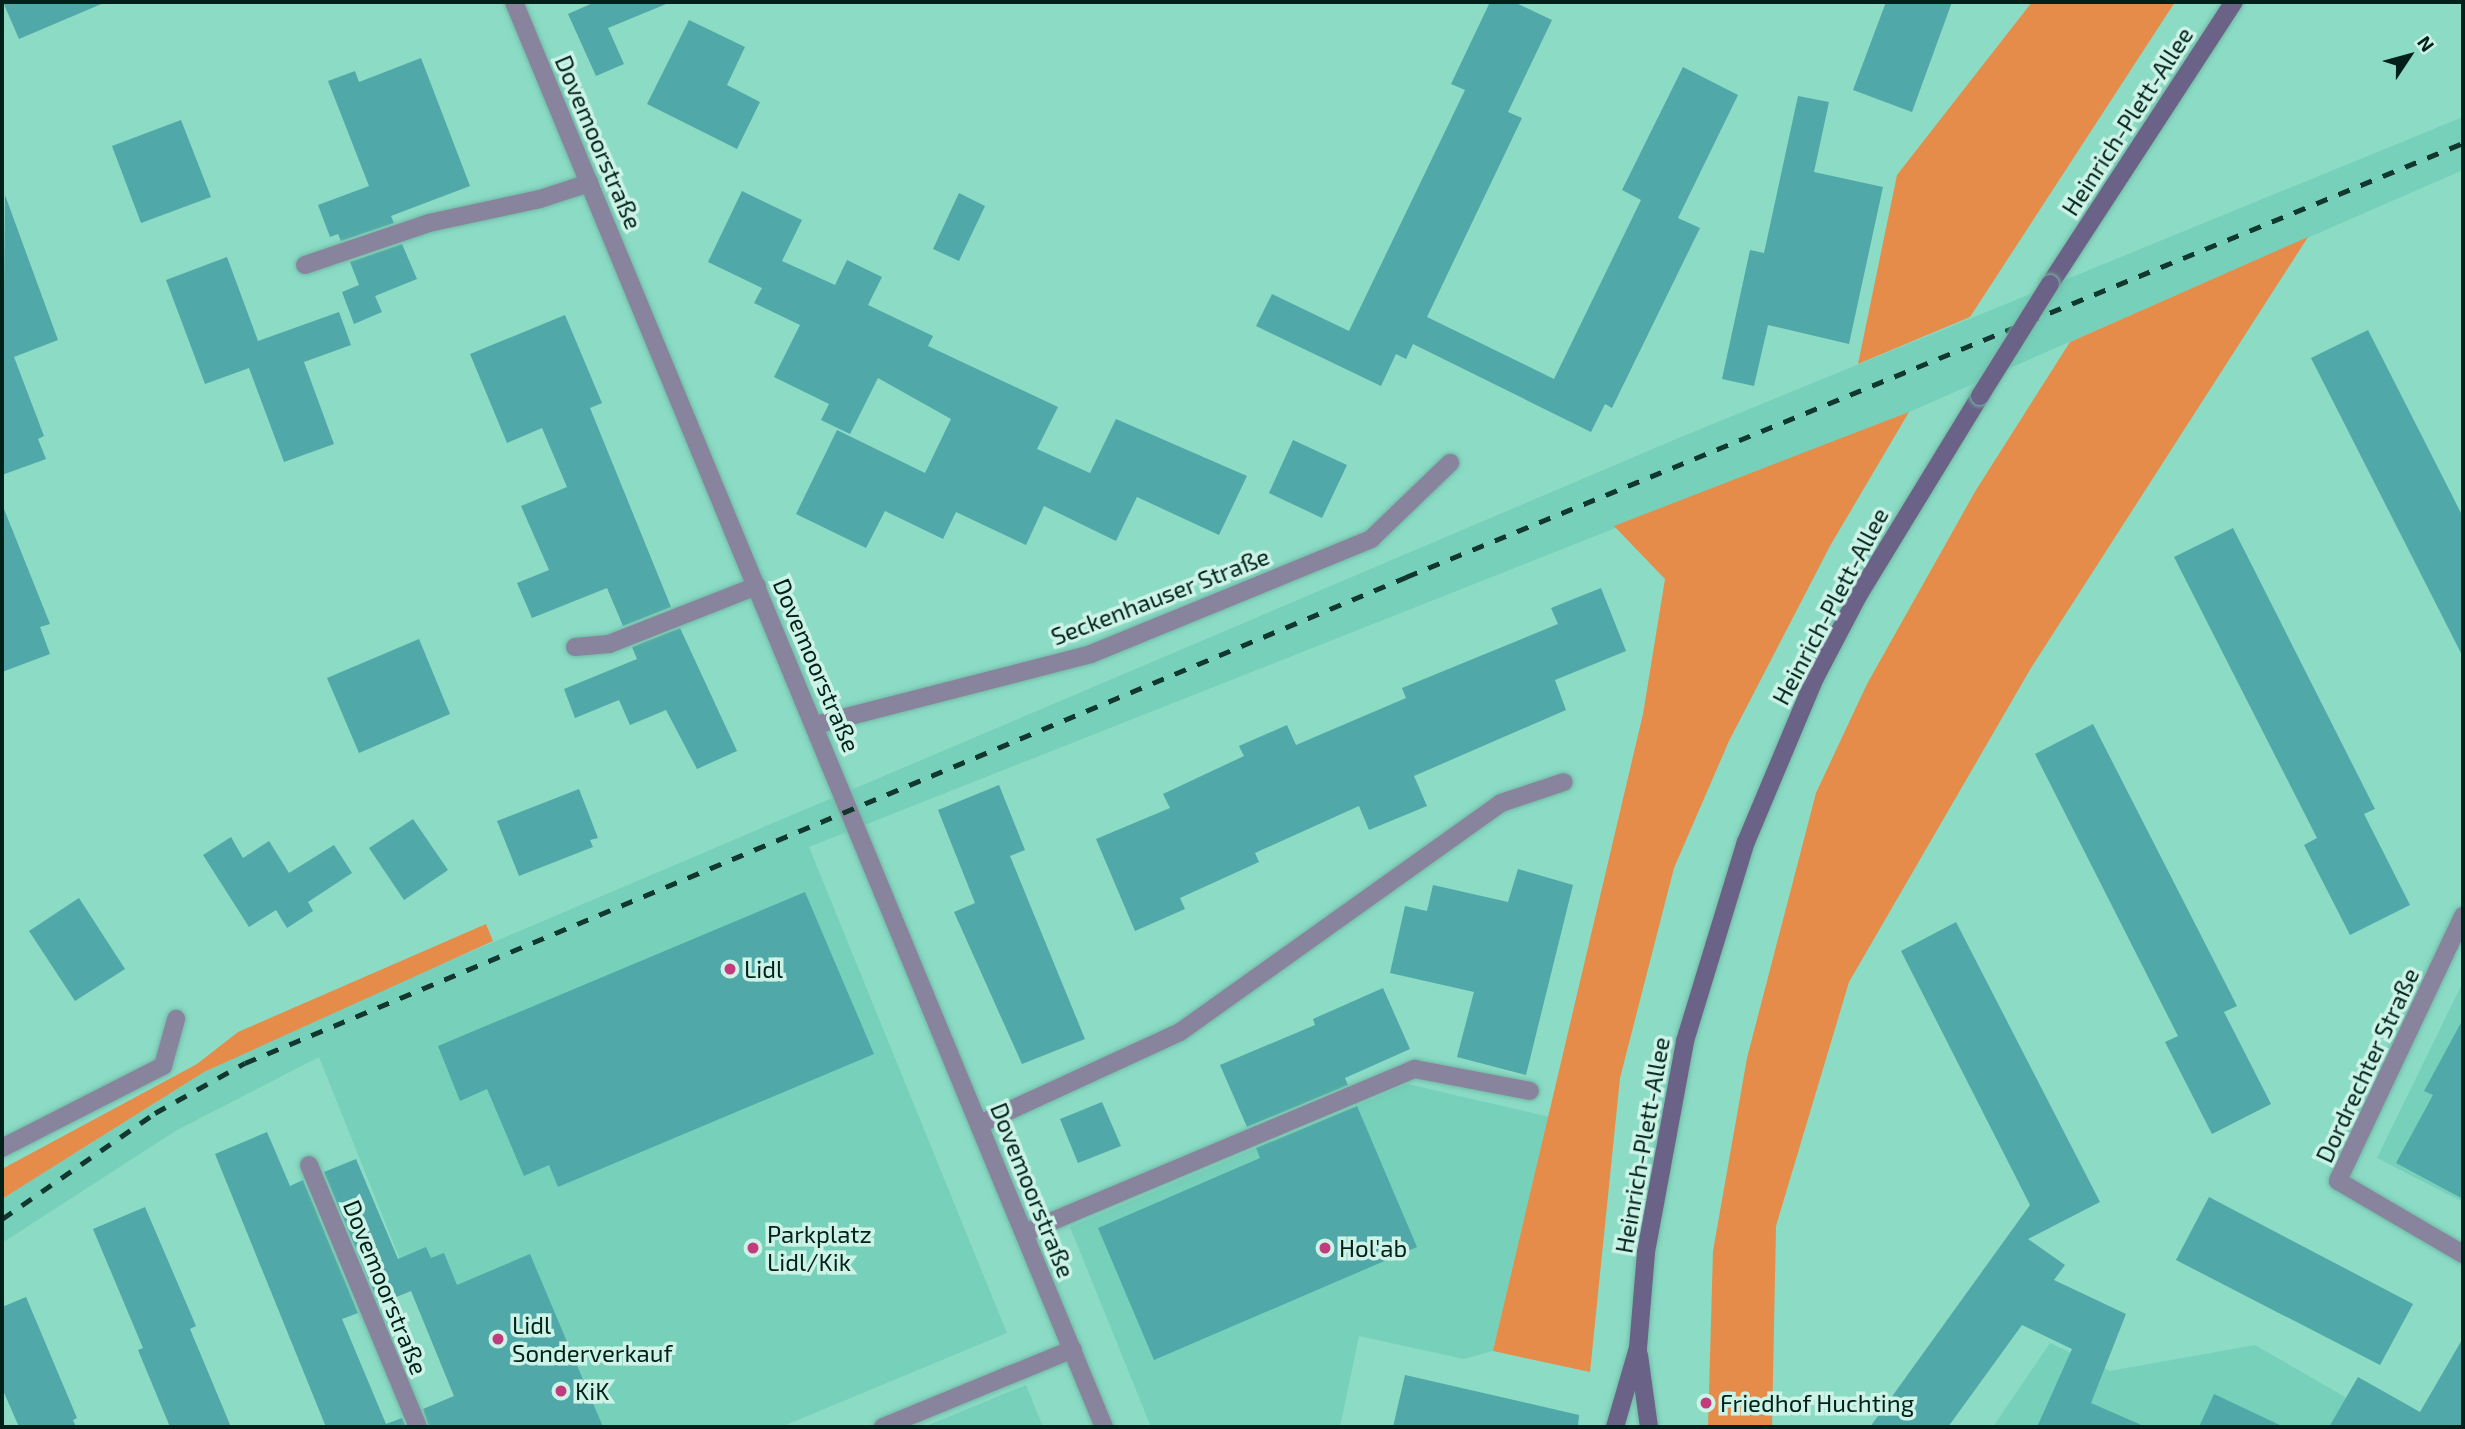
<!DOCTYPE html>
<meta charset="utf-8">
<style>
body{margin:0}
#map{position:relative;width:2465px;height:1429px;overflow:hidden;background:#8bdbc5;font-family:"Exo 2",sans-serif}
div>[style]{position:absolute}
.built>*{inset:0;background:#77d0b9}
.green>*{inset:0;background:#e68c4b}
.building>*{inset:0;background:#50a9a8}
.roads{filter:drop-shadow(0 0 2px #72b9a6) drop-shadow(0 0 2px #72b9a6)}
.service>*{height:18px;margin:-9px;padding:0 9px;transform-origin:9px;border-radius:9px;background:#89849d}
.minor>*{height:18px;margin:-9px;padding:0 9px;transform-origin:9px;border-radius:9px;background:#89849d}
.secondary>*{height:18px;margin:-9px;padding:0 9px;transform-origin:9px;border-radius:9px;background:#6b6287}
.rail>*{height:5px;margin-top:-2.5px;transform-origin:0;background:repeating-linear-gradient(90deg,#11372e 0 12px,transparent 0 24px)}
.bridges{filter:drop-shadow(0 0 2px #72b9a6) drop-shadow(0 0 2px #72b9a6)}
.secondary-bridge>*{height:18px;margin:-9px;padding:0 9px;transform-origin:9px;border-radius:9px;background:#6b6287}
.dots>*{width:19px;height:19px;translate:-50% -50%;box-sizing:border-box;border:4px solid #cdf3e7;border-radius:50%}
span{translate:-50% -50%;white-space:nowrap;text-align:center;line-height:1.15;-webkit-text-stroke:7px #cdf3e7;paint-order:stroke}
.street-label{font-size:24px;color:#002019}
.poi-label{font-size:24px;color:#002019}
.left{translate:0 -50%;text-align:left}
.frame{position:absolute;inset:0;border:4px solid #002019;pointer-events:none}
.north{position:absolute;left:2374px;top:21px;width:70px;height:70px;-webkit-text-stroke:5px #cdf3e7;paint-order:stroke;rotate:54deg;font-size:19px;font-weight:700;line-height:28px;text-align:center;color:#002019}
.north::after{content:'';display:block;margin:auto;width:24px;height:32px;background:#002019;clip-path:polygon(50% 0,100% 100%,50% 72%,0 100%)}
</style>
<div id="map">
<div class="built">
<div style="clip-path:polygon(2463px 117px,2463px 170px,1909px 412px,809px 847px,1007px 1333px,781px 1427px,467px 1427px,319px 1057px,177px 1130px,2px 1243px,2px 1199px,204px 1072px,362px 998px,1681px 437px)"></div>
<div style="clip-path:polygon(2463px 982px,2463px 1202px,2377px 1158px)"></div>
<div style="clip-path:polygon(1408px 1084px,1550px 1117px,1493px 1351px,1464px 1359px,1359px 1336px,1340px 1427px,1151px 1427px,1070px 1227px)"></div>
<div style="clip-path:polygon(2050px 1343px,2110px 1371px,2255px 1345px,2397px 1427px,1993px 1427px)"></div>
<div style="clip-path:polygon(1026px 1385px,1043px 1427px,924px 1427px)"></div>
</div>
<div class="green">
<div style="clip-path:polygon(2032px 2px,2175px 2px,1970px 317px,1858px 364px,1897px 175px)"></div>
<div style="clip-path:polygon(2308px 237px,2031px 668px,1849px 982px,1776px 1226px,1772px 1427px,1708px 1427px,1713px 1251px,1747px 1058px,1816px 793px,1867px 684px,1976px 490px,2070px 342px)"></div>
<div style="clip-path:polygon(1909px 412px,1830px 546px,1729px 741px,1674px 868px,1620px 1078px,1590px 1372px,1493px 1351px,1643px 714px,1665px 579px,1614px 526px)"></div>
<div style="clip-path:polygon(486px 924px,493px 941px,204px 1072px,2px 1199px,2px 1169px,197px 1064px,238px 1032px)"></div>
</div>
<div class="building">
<div style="clip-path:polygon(3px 2px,106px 2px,19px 39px)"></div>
<div style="clip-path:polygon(595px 2px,671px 2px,608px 28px,624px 64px,596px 76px,568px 14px)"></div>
<div style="clip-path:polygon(1490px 2px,1514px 2px,1552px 20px,1508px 112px,1522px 118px,1427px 317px,1554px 379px,1641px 200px,1622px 190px,1683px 67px,1738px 95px,1678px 218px,1700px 228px,1612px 408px,1605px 404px,1591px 432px,1413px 344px,1406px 359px,1396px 354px,1381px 386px,1256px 326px,1272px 294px,1349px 331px,1465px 90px,1451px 84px)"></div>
<div style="clip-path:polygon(1886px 2px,1952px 2px,1912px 112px,1853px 90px)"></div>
<div style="clip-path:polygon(689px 20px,745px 47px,727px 85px,760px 102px,737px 149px,647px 104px)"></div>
<div style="clip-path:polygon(421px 58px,470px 186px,391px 216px,394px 223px,341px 241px,338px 234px,330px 237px,318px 205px,369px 186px,328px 81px,355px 71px,359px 82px)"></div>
<div style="clip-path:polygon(1798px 96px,1829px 102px,1814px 172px,1883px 187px,1849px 344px,1768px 325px,1754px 386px,1722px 379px,1750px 250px,1764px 253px)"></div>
<div style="clip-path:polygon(181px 120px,211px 197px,141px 223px,112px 146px)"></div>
<div style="clip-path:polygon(742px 191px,802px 220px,782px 261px,835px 285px,847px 260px,882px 277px,868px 305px,933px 336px,928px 346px,1058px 407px,1037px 449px,1090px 473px,1116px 419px,1247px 476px,1219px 535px,1137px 497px,1116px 541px,1044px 506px,1026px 545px,956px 512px,943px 539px,885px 511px,866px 548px,796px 514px,837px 430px,925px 473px,951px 419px,878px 378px,850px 434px,821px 420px,829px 404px,774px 377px,800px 325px,754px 303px,762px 288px,708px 262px)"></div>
<div style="clip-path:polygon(959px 193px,985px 206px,959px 261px,933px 249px)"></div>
<div style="clip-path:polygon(5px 195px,58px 340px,14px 357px,44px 436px,38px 439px,46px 459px,2px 475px)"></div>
<div style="clip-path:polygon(402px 244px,417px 279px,375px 296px,382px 312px,354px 324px,342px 292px,359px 285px,350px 262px)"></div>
<div style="clip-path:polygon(227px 257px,258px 341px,339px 312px,351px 345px,304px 362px,334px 444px,284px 462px,249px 368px,205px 384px,166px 280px)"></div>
<div style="clip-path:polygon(565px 315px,602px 403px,590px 408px,671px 607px,623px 626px,607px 588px,532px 618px,517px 583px,549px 570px,521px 506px,567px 487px,542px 428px,507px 443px,470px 354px)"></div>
<div style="clip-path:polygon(2368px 330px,2463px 517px,2463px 657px,2311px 358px)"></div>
<div style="clip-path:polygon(1293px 440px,1347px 465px,1322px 518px,1269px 493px)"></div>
<div style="clip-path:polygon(2px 504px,50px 624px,40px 627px,50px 654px,2px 672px)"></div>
<div style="clip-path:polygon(2233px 528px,2375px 809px,2364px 814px,2410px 905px,2350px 935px,2304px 845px,2317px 838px,2174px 557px)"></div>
<div style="clip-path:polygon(1601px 588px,1626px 651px,1555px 680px,1566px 710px,1414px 776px,1427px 806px,1369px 830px,1359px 806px,1255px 853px,1259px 862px,1180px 898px,1185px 909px,1135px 931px,1096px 839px,1170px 808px,1163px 794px,1244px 756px,1239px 746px,1287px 725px,1296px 745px,1406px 698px,1402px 688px,1558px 624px,1551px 608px)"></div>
<div style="clip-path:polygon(680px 628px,737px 751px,697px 769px,666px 710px,630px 725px,619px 700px,575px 718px,564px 689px,637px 659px,632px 647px)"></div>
<div style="clip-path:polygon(419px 639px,450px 714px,359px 753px,327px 678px)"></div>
<div style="clip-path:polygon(2093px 724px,2237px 1006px,2224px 1012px,2271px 1104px,2212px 1134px,2165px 1042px,2178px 1036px,2035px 754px)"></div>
<div style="clip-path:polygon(999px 785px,1025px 850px,1010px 856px,1085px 1039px,1022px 1064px,954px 912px,975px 903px,938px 810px)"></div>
<div style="clip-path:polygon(579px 789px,598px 838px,590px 840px,593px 847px,519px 876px,497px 821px)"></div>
<div style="clip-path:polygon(413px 819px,448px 870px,404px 900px,369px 848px)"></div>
<div style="clip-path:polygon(231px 837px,243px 858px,269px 841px,289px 873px,334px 845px,352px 873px,308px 902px,313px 911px,287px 928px,276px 910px,249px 927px,203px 855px)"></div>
<div style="clip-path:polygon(1518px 869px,1573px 885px,1526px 1075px,1457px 1057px,1474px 992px,1390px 973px,1405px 906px,1427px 911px,1433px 885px,1508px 902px)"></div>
<div style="clip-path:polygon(805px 892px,874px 1054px,558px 1187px,549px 1165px,524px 1176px,487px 1089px,460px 1101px,438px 1046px)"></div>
<div style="clip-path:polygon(79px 898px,125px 969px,75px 1001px,29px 931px)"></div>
<div style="clip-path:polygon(1956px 922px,2100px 1202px,2028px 1239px,2065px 1265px,2054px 1280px,2126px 1314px,2091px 1403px,2146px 1427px,2037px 1427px,2072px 1349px,2022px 1325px,1948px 1427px,1870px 1427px,2030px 1205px,1901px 951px)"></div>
<div style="clip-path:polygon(1383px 988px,1410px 1049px,1345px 1078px,1348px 1085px,1247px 1127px,1220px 1065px,1315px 1025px,1313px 1019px)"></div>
<div style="clip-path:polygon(2463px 1019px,2463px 1199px,2396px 1163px,2433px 1095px,2424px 1091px)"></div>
<div style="clip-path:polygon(1102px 1102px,1121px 1146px,1078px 1163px,1060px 1119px)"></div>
<div style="clip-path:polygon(1357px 1106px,1417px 1247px,1154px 1360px,1098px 1228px,1260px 1158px,1256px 1148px)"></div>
<div style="clip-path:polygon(267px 1132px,290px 1186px,303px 1180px,358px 1313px,342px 1319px,386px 1424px,402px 1418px,406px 1427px,326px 1427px,215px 1154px)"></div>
<div style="clip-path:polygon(356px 1159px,398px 1259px,426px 1247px,431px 1258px,444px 1253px,457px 1285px,530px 1254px,603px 1427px,429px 1427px,423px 1409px,454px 1396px,411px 1291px,379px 1304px,324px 1172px)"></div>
<div style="clip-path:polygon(2209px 1197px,2413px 1304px,2380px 1365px,2176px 1260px)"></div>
<div style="clip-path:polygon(145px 1207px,196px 1326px,190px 1329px,231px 1427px,170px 1427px,138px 1350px,143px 1348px,93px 1229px)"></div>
<div style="clip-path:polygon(26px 1297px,77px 1418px,73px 1420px,76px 1427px,19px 1427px,2px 1388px,2px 1307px)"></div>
<div style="clip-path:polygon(2463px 1338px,2463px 1427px,2329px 1427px,2358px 1377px,2420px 1412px)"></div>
<div style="clip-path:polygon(1405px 1375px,1579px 1415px,1578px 1427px,1393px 1427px)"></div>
<div style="clip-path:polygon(2214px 1394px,2284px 1427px,2199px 1427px)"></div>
</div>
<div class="roads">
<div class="service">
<div style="left:305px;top:265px;width:131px;rotate:-18.7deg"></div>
<div style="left:429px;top:223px;width:114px;rotate:-12.2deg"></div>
<div style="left:540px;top:199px;width:52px;rotate:-18.1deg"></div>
<div style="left:575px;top:647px;width:34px;rotate:-5deg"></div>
<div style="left:609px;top:644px;width:159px;rotate:-21.4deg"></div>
<div style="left:980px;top:1124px;width:220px;rotate:-24.7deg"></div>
<div style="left:1180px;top:1032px;width:394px;rotate:-35.5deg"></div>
<div style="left:1501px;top:803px;width:66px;rotate:-18.4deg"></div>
<div style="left:1024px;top:1233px;width:424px;rotate:-22.8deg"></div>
<div style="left:1415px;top:1069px;width:117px;rotate:10.8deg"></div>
</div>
<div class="minor">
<div style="left:514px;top:2px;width:1542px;rotate:67.51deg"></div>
<div style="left:815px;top:725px;width:285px;rotate:-14.4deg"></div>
<div style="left:1091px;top:654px;width:303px;rotate:-22.3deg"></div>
<div style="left:1371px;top:539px;width:110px;rotate:-43.9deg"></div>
<div style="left:2463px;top:916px;width:293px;rotate:115.3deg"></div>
<div style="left:2338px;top:1181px;width:145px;rotate:30.3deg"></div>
<div style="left:2px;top:1148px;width:181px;rotate:-27deg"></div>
<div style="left:163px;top:1066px;width:49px;rotate:-74.5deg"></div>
<div style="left:309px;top:1165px;width:284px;rotate:67.4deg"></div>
<div style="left:883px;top:1427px;width:205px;rotate:-22.3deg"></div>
</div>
<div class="secondary">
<div style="left:2050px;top:284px;width:337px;rotate:-56.9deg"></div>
<div style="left:1639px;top:1355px;width:73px;rotate:82.1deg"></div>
<div style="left:1615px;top:1427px;width:82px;rotate:-73.8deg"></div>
<div style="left:1638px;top:1348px;width:96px;rotate:-85.2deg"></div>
<div style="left:1646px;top:1252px;width:215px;rotate:-79.5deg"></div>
<div style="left:1685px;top:1041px;width:208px;rotate:-73deg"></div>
<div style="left:1746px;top:842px;width:178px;rotate:-67.2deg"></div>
<div style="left:1815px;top:678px;width:93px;rotate:-62.3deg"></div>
<div style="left:1858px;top:596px;width:234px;rotate:-58.6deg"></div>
</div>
</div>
<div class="rail">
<div style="left:2px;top:1219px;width:186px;rotate:-34.7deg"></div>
<div style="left:155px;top:1113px;width:103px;rotate:-29.1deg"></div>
<div style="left:245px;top:1063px;width:1259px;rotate:-22.71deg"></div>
<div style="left:1406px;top:577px;width:1143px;rotate:-22.32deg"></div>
</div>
<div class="bridges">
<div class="secondary-bridge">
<div style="left:1980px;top:396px;width:132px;rotate:-58deg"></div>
</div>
</div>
<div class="dots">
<div style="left:730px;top:969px;background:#c23c7d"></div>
<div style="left:753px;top:1248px;background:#c23c7d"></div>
<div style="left:1325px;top:1248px;background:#c23c7d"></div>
<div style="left:498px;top:1339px;background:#c23c7d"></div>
<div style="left:561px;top:1391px;background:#c23c7d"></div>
<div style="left:1706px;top:1403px;background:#c23c7d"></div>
</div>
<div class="street-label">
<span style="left:2127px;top:121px;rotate:-57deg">Heinrich-Plett-Allee</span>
<span style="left:599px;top:142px;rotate:67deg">Dovemoorstraße</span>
<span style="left:1160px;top:596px;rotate:-21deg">Seckenhauser Straße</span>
<span style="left:1830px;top:606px;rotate:-62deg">Heinrich-Plett-Allee</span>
<span style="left:817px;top:665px;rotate:67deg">Dovemoorstraße</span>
<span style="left:2367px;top:1065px;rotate:-65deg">Dordrechter Straße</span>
<span style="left:1642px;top:1145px;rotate:-80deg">Heinrich-Plett-Allee</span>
<span style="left:1033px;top:1190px;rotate:68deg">Dovemoorstraße</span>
<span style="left:386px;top:1287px;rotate:68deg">Dovemoorstraße</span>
</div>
<div class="poi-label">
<span class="left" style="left:744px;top:969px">Lidl</span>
<span class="left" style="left:767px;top:1248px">Parkplatz<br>Lidl/Kik</span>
<span class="left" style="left:1339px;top:1248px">Hol'ab</span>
<span class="left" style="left:512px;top:1339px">Lidl<br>Sonderverkauf</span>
<span class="left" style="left:575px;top:1391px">KiK</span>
<span class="left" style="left:1720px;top:1403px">Friedhof Huchting</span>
</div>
<div class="frame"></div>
<div class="north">N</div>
</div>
